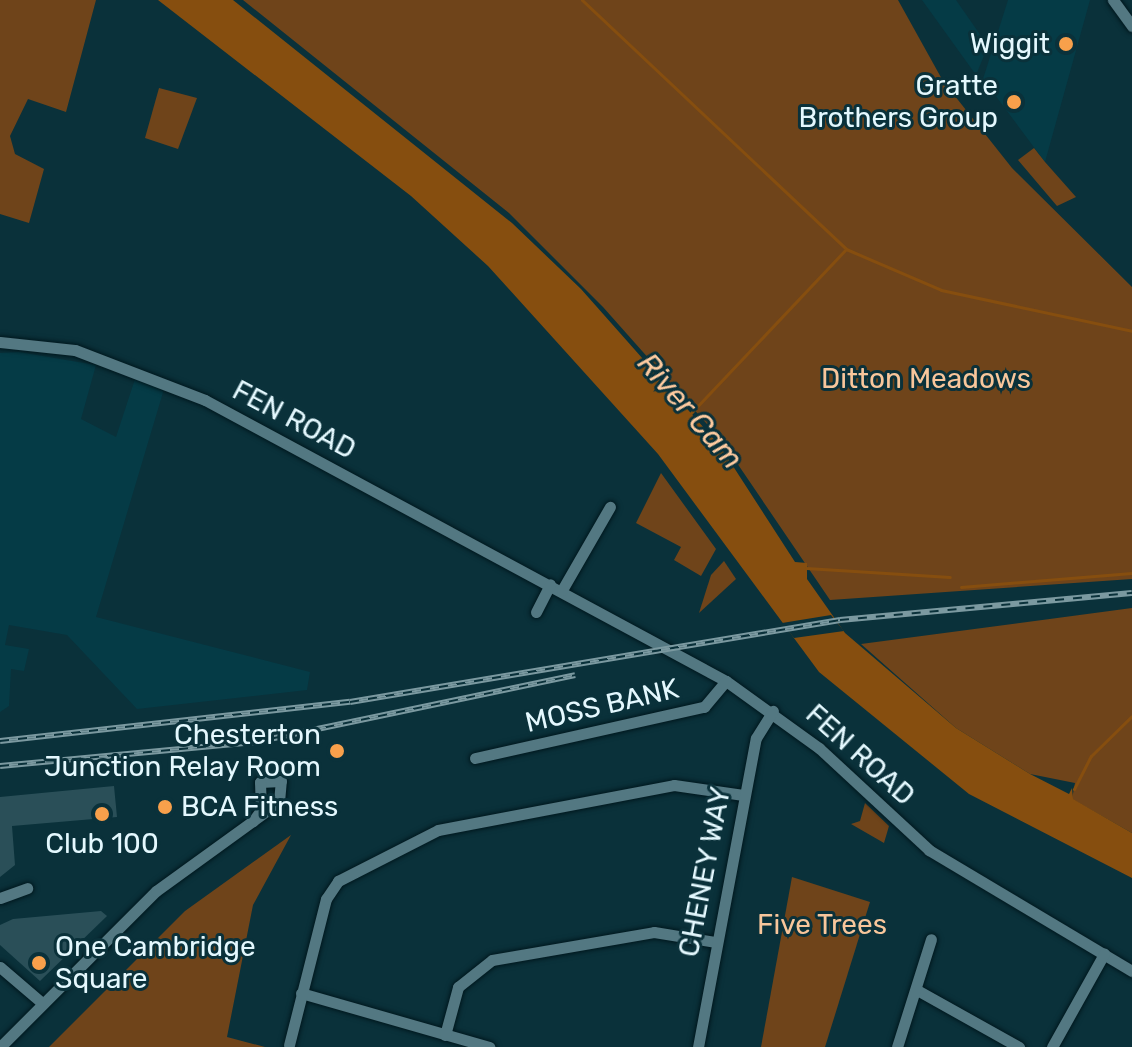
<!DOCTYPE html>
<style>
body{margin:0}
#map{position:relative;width:1132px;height:1047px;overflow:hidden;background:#0a313a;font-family:Rubik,sans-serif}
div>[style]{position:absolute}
.built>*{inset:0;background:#053b46}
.green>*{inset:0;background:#6f441a}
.water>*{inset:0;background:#864e0f}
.pier>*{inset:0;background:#0a313a}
.stream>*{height:3px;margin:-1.5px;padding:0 1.5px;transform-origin:1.5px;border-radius:1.5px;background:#864e0f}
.building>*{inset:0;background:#2a4f58}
.roads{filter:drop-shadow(0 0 2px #00181e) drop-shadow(0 0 2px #00181e)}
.minor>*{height:11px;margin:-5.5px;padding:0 5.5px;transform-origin:5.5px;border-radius:5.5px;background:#537882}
.rail>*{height:6px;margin-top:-3px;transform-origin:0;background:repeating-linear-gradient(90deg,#0a313a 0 9px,#7b99a0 0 18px);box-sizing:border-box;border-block:2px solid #7b99a0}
.dots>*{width:22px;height:22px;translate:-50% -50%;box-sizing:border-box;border:4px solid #0a313a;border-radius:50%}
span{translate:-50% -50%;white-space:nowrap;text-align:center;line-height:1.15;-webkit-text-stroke:6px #0a313a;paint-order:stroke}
.poi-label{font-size:28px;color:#e4f8fe}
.right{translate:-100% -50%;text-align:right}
.left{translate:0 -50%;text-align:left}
.park-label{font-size:28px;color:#f8c69b}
.street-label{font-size:28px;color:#e4f8fe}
.water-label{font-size:30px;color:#fecba0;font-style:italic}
</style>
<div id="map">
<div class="built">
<div style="clip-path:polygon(922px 0,956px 0,988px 46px,976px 75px)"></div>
<div style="clip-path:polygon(1008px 0,1090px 0,1045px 162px,983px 79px)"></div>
<div style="clip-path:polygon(19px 352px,96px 365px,81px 419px,116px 437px,135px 379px,164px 389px,96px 617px,310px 672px,307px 690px,137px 709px,67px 635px,9px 625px,5px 645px,29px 649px,24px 671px,11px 669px,9px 706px,0 712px,0 353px)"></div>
</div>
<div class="green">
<div style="clip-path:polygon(0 0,96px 0,66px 112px,28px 99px,10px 136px,15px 154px,44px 169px,29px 223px,0 214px)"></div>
<div style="clip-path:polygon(243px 0,898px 0,943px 81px,1012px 168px,1132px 287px,1132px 579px,830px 600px,722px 441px,603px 307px,509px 213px)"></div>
<div style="clip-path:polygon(159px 88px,197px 98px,178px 149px,145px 138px)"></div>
<div style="clip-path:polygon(1034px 148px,1045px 162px,1076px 197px,1057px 206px,1018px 160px)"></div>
<div style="clip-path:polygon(661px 473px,716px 549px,701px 576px,674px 560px,681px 547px,636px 523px)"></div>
<div style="clip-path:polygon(724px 561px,736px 579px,699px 613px,711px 575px)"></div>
<div style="clip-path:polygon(1132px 608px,1132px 833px,1072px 799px,1075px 783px,1030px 774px,956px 728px,861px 644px)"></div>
<div style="clip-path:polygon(865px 803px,889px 826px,884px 843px,851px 824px,860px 821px)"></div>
<div style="clip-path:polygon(291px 835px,253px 905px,227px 1037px,265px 1047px,49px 1047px,185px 911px)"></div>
<div style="clip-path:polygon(792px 877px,870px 902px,825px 1047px,761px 1047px)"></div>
</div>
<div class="water">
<div style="clip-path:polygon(158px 0,233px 0,512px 223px,581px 289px,720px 446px,795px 562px,807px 563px,807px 579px,845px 633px,956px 728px,1030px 774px,1069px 794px,1072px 788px,1073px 799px,1132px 833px,1132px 878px,969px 794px,819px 672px,658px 454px,488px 266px,411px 196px)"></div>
</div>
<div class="pier">
<div style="clip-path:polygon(831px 615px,844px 631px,794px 638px,782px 623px)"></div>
</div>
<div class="stream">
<div style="left:582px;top:0;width:363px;rotate:43.3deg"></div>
<div style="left:846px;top:249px;width:103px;rotate:23.3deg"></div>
<div style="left:941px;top:290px;width:195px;rotate:12.1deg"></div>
<div style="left:691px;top:413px;width:224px;rotate:-46.6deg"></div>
<div style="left:806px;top:568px;width:144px;rotate:3.6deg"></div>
<div style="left:961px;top:587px;width:172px;rotate:-4.7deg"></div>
<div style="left:1074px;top:789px;width:37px;rotate:-63deg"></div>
<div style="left:1091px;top:756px;width:57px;rotate:-44.3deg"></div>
</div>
<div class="building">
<div style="clip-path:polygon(114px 786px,117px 817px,12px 826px,15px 865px,0 877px,0 797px)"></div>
<div style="clip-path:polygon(101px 911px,107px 916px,40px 981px,0 945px,0 925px,13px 919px)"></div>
</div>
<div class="roads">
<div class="minor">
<div style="left:1113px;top:0;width:32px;rotate:54deg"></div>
<div style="left:0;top:342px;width:75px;rotate:6.1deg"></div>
<div style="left:75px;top:350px;width:139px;rotate:21deg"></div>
<div style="left:205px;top:400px;width:592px;rotate:28.34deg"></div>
<div style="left:726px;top:681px;width:115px;rotate:35.8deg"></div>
<div style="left:819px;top:748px;width:150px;rotate:42.8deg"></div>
<div style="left:929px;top:850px;width:236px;rotate:30.8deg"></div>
<div style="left:562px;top:590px;width:96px;rotate:-60deg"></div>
<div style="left:536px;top:612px;width:31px;rotate:-63deg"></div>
<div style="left:475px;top:758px;width:235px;rotate:-12.6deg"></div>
<div style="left:704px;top:707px;width:34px;rotate:-50deg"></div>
<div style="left:0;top:898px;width:29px;rotate:-20deg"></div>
<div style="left:0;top:967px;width:54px;rotate:40.5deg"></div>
<div style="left:917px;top:990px;width:117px;rotate:29.2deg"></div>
<div style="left:301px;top:993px;width:196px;rotate:16deg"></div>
<div style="left:445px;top:1035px;width:50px;rotate:-74.8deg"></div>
<div style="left:458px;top:987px;width:43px;rotate:-38.5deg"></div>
<div style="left:492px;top:960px;width:164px;rotate:-9.8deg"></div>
<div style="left:654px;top:932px;width:63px;rotate:9.2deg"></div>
<div style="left:289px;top:1045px;width:151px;rotate:-75.8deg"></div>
<div style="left:326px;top:899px;width:22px;rotate:-56deg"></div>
<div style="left:338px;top:881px;width:112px;rotate:-27deg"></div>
<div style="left:438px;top:830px;width:240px;rotate:-10.8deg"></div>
<div style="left:674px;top:785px;width:70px;rotate:8.2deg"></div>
<div style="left:0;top:1047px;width:221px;rotate:-45deg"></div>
<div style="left:156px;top:891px;width:152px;rotate:-35.9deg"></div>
<div style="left:279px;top:802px;width:21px;rotate:-85deg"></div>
<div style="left:281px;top:781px;width:21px;rotate:177deg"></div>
<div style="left:260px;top:782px;width:28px;rotate:88deg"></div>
<div style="left:261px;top:810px;width:14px;rotate:126deg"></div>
<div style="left:698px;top:1047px;width:314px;rotate:-79.4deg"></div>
<div style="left:756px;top:738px;width:32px;rotate:-58deg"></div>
<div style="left:897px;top:1047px;width:113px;rotate:-72.5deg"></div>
<div style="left:1052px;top:1047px;width:107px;rotate:-60.8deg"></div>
</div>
</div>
<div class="rail">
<div style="left:0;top:741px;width:352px;rotate:-6.4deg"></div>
<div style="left:350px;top:702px;width:497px;rotate:-9.5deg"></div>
<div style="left:840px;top:620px;width:293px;rotate:-5.3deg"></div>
<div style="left:0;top:766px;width:256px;rotate:-5.4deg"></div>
<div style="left:255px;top:742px;width:327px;rotate:-11.8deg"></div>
</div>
<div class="dots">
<div style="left:1066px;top:44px;background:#f8a04b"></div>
<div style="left:1014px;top:102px;background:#f8a04b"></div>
<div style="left:337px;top:751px;background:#f8a04b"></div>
<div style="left:165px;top:807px;background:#f8a04b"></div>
<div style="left:102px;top:814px;background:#f8a04b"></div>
<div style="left:39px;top:963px;background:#f8a04b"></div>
</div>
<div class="poi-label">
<span class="right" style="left:1050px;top:44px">Wiggit</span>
<span class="right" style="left:998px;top:102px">Gratte<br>Brothers Group</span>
<span class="right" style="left:321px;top:751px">Chesterton<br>Junction Relay Room</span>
<span class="left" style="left:181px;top:807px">BCA Fitness</span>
<span style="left:102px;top:844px">Club 100</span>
<span class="left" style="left:55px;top:963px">One Cambridge<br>Square</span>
</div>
<div class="park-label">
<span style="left:926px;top:379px">Ditton Meadows</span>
<span style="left:822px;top:925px">Five Trees</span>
</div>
<div class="street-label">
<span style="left:294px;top:420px;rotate:28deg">FEN ROAD</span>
<span style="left:602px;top:706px;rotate:-13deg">MOSS BANK</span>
<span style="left:860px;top:755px;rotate:42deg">FEN ROAD</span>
<span style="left:705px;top:872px;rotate:-79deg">CHENEY WAY</span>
</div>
<div class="water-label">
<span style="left:690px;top:411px;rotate:49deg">River Cam</span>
</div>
</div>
